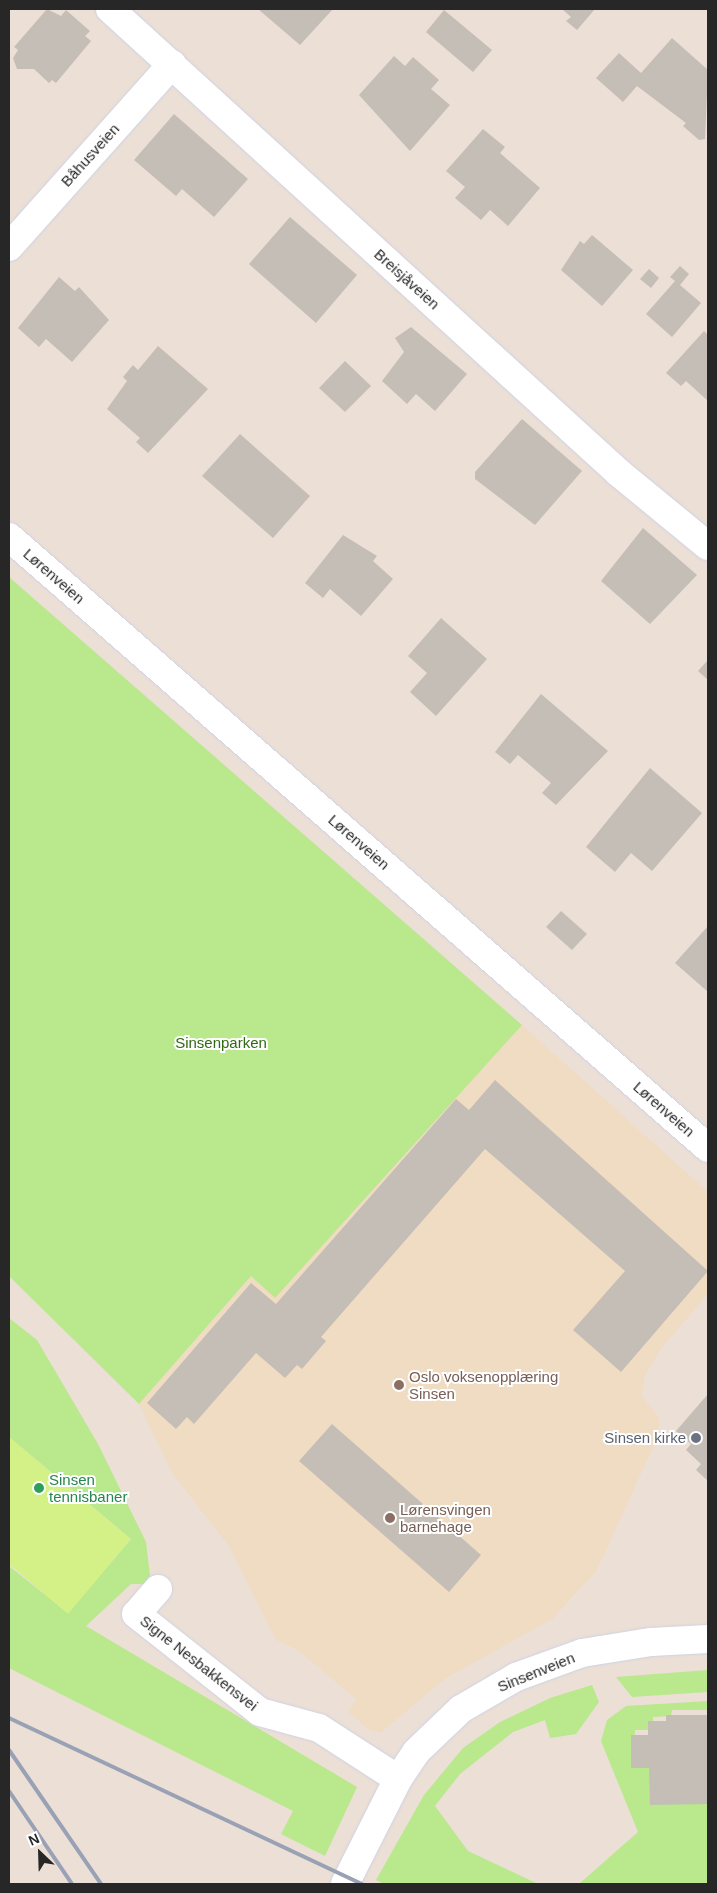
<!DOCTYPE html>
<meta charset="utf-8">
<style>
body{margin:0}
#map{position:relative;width:717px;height:1893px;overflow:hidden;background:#ecdfd6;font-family:Helvetica,sans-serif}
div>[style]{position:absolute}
.education>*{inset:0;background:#f0dbc3}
.green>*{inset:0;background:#b9e88d}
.pitch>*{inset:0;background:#d3f187}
.building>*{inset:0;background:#c5beb6}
.roads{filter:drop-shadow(0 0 1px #ccd3e2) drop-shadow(0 0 1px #ccd3e2)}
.minor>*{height:28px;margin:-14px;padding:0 14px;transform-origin:14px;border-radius:14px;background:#fff}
.rail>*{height:4px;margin:-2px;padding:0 2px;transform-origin:2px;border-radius:2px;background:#99a1b4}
.dots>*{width:14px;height:14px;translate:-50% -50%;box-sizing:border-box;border:2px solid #fff;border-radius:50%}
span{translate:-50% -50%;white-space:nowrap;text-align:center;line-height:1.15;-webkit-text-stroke:4px #fff;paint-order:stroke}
.street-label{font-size:15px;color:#272727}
.park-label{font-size:15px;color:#316912}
.education-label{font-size:15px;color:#785e54}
.left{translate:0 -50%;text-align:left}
.worship-label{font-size:15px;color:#5b616d}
.right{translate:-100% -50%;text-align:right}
.leisure-label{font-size:15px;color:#27864d}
.frame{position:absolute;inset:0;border:10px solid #272727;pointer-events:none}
.north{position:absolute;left:15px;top:1828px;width:50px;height:50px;-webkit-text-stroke:4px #fff;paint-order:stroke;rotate:336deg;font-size:14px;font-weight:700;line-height:20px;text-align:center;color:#272727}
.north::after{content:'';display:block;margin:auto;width:18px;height:22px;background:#272727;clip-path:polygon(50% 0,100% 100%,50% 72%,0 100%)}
</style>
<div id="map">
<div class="education">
<div style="clip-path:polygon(522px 1025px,708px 1192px,708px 1294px,659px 1351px,644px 1378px,642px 1396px,660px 1419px,658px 1436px,597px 1570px,552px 1619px,446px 1678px,380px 1733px,368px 1729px,348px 1711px,357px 1700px,298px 1650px,276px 1640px,229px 1546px,172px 1473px,139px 1404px,251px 1276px,275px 1298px)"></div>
</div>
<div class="green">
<div style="clip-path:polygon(9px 577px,522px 1025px,275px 1298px,251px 1276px,139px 1404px,9px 1276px)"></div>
<div style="clip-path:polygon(9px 1318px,37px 1340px,98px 1444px,146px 1542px,150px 1576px,145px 1584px,131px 1584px,86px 1626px,357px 1787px,325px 1856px,281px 1834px,293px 1811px,9px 1668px,9px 1566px,68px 1613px,131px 1539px,9px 1437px)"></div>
<div style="clip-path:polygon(708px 1670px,708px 1692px,632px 1697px,616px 1677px)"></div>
<div style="clip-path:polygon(592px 1685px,599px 1702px,576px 1734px,550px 1738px,545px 1720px,513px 1732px,460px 1774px,435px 1806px,468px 1851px,538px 1884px,384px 1884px,376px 1880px,424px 1795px,463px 1748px,500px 1722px,550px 1698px)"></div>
<div style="clip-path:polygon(708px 1701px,708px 1710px,672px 1710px,671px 1716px,653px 1717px,653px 1730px,635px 1730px,635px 1764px,651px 1763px,652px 1804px,708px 1803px,708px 1884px,579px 1884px,638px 1832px,601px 1741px,607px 1720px,626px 1706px)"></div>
</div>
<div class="pitch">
<div style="clip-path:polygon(9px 1437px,131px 1539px,68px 1614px,9px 1564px)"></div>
</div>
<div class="building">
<div style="clip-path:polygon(47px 9px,61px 16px,66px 10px,90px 31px,85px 36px,91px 41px,56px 83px,52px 80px,49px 83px,34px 69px,17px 69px,13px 58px,18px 50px,14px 47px)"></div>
<div style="clip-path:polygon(258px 9px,333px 9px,300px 45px)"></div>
<div style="clip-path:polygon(562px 9px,595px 9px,577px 30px,566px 21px,571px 17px)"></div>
<div style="clip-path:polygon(444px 10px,492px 50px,473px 72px,426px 32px)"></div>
<div style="clip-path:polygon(672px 38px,708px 70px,705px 139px,699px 140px,683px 126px,686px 123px,637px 86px,623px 102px,596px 78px,619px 53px,641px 73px)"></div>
<div style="clip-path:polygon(394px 56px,405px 66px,413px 57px,439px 80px,431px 89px,450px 105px,410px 151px,359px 95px)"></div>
<div style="clip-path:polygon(174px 114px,248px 179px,214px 217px,182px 189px,176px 196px,134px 160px)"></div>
<div style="clip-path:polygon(483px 129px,505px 147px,500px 153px,540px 188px,508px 226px,490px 210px,481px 220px,455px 198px,465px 187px,446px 171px)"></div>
<div style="clip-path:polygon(290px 217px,357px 275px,316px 323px,249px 264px)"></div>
<div style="clip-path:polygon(592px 235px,633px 270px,602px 306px,561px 270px,580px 241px,584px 244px)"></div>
<div style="clip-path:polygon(680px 266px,689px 274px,680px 285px,701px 303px,672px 337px,646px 314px,675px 281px,670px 277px)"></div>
<div style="clip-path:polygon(649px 269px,659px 278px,651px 288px,640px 279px)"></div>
<div style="clip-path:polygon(59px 277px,75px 291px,79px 287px,109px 320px,72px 362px,46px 339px,39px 347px,18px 328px)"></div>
<div style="clip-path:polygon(411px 327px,467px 374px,435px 411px,416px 394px,407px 404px,382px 381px,404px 352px,395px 338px)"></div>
<div style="clip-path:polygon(704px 331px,708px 335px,708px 401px,686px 381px,681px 386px,666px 373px)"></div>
<div style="clip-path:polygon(158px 346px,208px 389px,148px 453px,136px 442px,140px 438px,107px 409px,127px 381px,123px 377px,133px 365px,138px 370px)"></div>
<div style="clip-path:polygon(345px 361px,371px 386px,345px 412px,319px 388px)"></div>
<div style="clip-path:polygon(522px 419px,582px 471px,535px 525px,475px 479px,475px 472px)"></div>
<div style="clip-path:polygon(240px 434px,310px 496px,273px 538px,202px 476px)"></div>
<div style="clip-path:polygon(643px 528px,697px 575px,650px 624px,601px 581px)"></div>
<div style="clip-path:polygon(343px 535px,377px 556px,373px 561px,393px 579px,361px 616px,330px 589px,323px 598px,305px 583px)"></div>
<div style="clip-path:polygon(441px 618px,487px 659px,436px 716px,410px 692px,427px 673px,408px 656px)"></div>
<div style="clip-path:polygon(708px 660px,708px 680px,698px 671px)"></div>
<div style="clip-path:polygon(541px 694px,608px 751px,556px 805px,542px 793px,551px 783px,518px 755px,510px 764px,495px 752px)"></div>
<div style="clip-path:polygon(650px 768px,702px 813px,652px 871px,631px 853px,615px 872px,586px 847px)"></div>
<div style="clip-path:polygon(561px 911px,587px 934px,572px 950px,546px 927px)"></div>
<div style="clip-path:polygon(708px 926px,708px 992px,675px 963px)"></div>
<div style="clip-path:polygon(495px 1080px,708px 1271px,621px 1372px,573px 1330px,625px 1271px,485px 1149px,321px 1337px,326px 1341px,302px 1369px,297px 1365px,285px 1378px,256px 1353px,194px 1424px,187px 1417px,176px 1429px,147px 1403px,251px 1283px,276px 1304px,456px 1099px,469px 1110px)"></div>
<div style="clip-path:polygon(708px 1394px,708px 1481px,696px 1470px,701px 1464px,686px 1450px,691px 1444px,676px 1431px)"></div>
<div style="clip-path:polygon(332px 1424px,481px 1555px,449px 1592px,299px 1461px)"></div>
<div style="clip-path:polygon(666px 1715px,708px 1715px,708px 1804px,650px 1805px,649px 1768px,631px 1768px,631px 1735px,648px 1735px,648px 1721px,666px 1721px)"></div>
</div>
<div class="roads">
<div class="minor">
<div style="left:110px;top:9px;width:689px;rotate:42.35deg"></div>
<div style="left:619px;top:473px;width:115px;rotate:39.4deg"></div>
<div style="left:9px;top:247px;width:245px;rotate:-48.3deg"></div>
<div style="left:9px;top:537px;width:928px;rotate:41.16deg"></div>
<div style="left:158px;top:1589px;width:33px;rotate:131deg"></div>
<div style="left:136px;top:1614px;width:158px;rotate:38.3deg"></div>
<div style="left:260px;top:1712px;width:61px;rotate:15.2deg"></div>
<div style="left:319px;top:1728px;width:94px;rotate:32.8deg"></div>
<div style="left:345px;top:1884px;width:118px;rotate:-63.2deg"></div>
<div style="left:398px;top:1779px;width:32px;rotate:-56deg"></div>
<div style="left:416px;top:1752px;width:62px;rotate:-43.7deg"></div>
<div style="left:461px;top:1709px;width:64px;rotate:-30.2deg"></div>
<div style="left:516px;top:1677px;width:70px;rotate:-20deg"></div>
<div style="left:582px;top:1653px;width:70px;rotate:-9.1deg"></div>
<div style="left:651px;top:1642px;width:57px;rotate:-3deg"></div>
</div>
</div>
<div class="rail">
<div style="left:9px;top:1718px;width:390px;rotate:25.2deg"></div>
<div style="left:9px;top:1750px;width:163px;rotate:55.5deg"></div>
<div style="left:9px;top:1791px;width:112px;rotate:55.9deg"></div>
</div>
<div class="dots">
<div style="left:399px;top:1385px;background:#8d6e63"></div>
<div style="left:696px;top:1438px;background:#6b7280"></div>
<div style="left:39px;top:1488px;background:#2e9e5b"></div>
<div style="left:390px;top:1518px;background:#8d6e63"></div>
</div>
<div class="street-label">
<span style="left:90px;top:155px;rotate:-48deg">Båhusveien</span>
<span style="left:407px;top:279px;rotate:42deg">Breisjåveien</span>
<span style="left:54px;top:576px;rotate:41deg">Lørenveien</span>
<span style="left:359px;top:842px;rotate:41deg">Lørenveien</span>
<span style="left:664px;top:1109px;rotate:41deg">Lørenveien</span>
<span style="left:199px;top:1663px;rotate:38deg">Signe Nesbakkensvei</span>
<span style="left:536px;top:1672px;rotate:-22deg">Sinsenveien</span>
</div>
<div class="park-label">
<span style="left:221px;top:1043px">Sinsenparken</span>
</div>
<div class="education-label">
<span class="left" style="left:409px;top:1385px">Oslo voksenopplæring<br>Sinsen</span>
<span class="left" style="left:400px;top:1518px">Lørensvingen<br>barnehage</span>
</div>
<div class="worship-label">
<span class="right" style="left:686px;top:1438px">Sinsen kirke</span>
</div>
<div class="leisure-label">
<span class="left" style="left:49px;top:1488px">Sinsen<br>tennisbaner</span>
</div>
<div class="frame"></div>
<div class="north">N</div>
</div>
